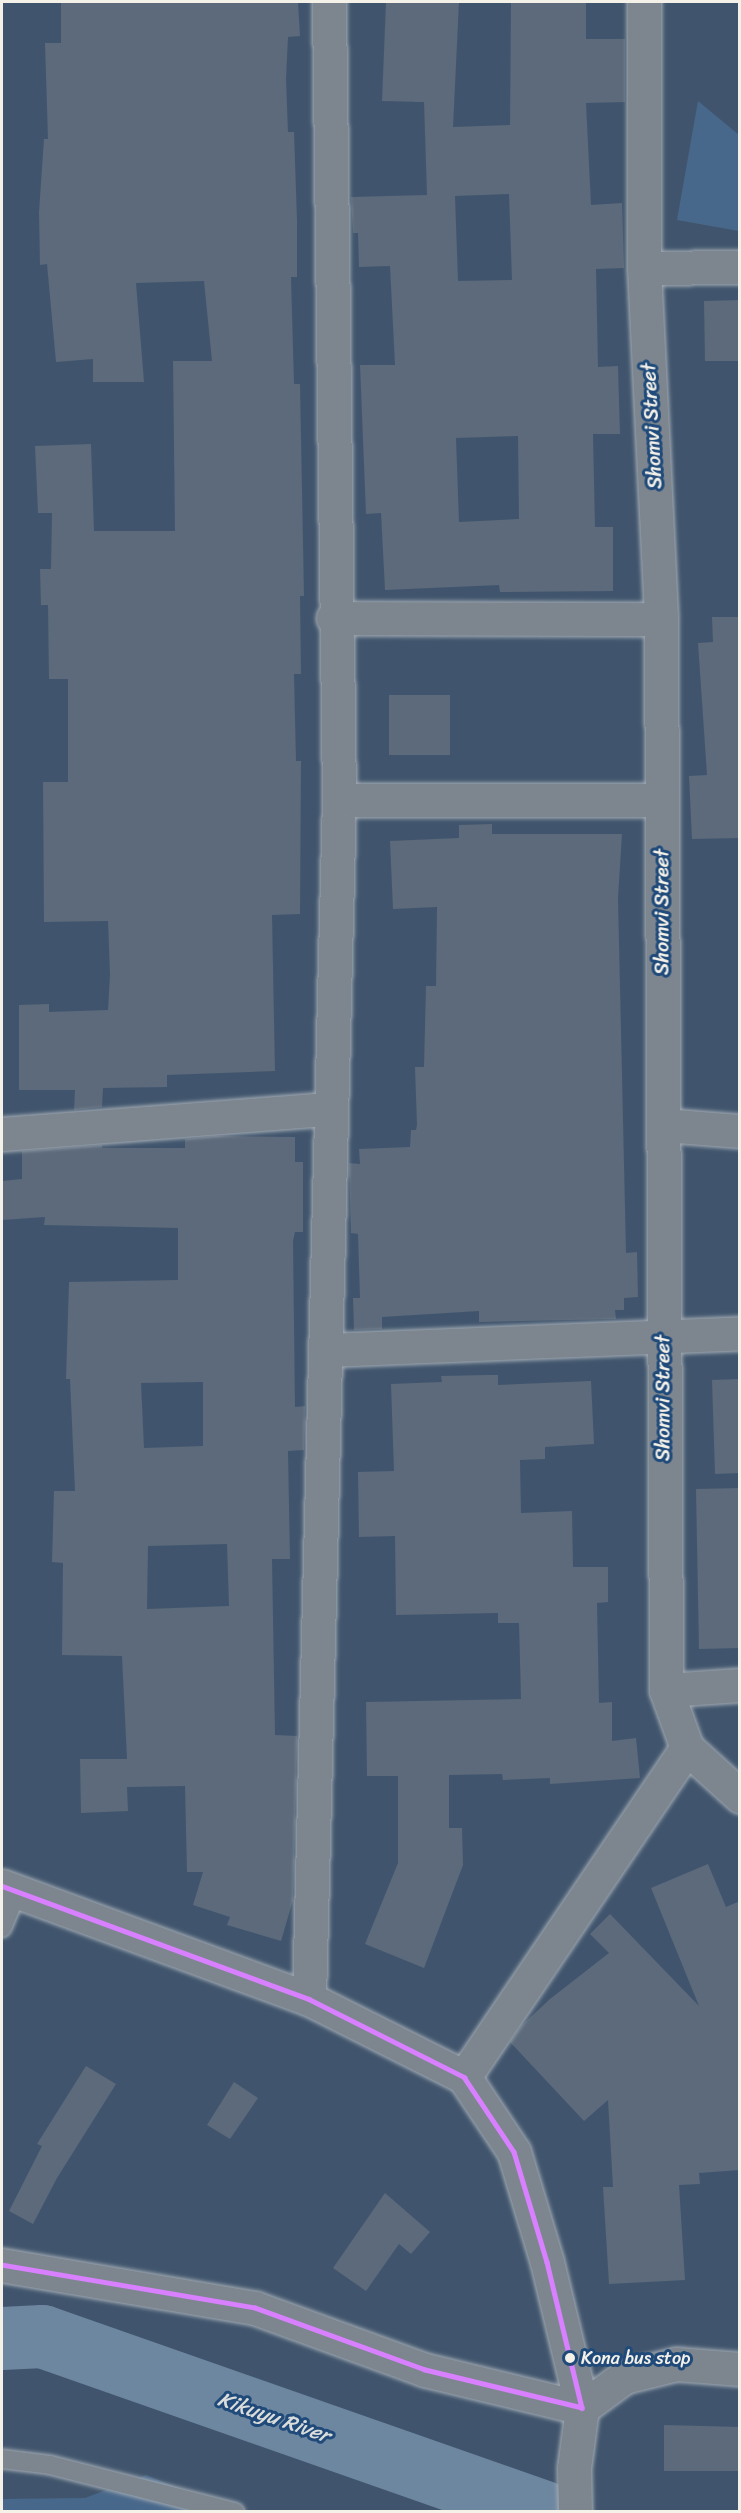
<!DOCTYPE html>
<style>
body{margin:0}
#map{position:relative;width:741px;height:2513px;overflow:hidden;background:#40556d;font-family:Sriracha,sans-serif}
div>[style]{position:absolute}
.green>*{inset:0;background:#48688b}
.river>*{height:63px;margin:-31.5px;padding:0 31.5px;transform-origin:31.5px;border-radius:31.5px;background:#6e87a1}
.building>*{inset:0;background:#5c6a7b}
.roads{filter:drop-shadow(0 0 2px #a1aab3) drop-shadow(0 0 2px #a1aab3)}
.lane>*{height:18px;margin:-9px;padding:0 9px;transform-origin:9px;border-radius:9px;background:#7d868f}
.street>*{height:33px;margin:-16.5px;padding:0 16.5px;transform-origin:16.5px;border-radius:16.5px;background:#7d868f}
.secondary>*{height:33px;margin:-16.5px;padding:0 16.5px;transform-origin:16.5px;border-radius:16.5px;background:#7d868f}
.bus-1>*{height:4.5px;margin:-2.25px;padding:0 2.25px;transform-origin:2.25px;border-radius:2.25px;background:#d880ff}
.dots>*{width:16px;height:16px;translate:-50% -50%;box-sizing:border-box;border:3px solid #1f4a7a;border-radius:50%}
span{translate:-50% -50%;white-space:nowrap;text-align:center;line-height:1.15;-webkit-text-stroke:6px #1f4a7a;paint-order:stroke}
.bus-label{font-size:18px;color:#f4f1e8}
.left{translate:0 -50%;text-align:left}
.street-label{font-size:20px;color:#f4f1e8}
.water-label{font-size:21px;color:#dadddb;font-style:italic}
.frame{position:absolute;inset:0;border:3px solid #f4f1e8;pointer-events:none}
</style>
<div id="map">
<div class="green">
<div style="clip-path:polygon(698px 101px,739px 135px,739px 231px,677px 220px)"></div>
<div style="clip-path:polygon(146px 2475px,235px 2511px,2px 2511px,2px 2499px,85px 2498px)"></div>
</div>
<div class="river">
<div style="left:2px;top:2338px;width:40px;rotate:-2.9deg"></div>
<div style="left:42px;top:2336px;width:532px;rotate:19.32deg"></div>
</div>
<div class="building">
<div style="clip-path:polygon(61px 2px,298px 2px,300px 36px,288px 37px,286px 79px,288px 132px,294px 132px,297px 220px,297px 277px,291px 277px,294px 384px,300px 384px,304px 596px,300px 596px,301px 674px,294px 674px,296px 761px,301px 761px,300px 914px,272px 915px,275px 1071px,167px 1075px,167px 1087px,103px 1088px,102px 1107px,74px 1110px,75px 1090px,19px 1090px,19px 1005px,49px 1004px,49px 1012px,108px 1010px,110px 974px,108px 921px,44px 922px,43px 782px,68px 782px,68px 679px,49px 679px,48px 605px,41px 605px,40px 569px,51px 569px,52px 513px,38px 513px,35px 446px,91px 444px,94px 531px,175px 531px,173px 361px,212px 361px,204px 281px,136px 283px,144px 382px,93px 382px,93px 359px,56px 362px,47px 264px,40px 265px,39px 212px,44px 139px,48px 139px,45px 43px,61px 43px)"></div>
<div style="clip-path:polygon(evenodd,386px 2px,459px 2px,453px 127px,510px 125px,511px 2px,586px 2px,586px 39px,625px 39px,625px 102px,586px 103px,591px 205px,622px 203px,624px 268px,596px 269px,598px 367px,618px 366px,620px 434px,593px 434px,595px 527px,613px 527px,613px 591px,500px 592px,499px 585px,385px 590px,381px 513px,366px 514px,360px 365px,395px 365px,390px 266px,359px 267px,358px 233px,353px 233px,351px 197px,427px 195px,424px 102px,382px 101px,386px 2px,509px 194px,512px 280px,458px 281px,455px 196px,509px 194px,386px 2px,518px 436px,519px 519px,459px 522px,456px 438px,518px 436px)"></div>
<div style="clip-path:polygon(740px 300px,740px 361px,705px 361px,704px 301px)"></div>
<div style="clip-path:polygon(712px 617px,740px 617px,740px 838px,692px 839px,689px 776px,707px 775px,698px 643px,713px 642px)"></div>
<div style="clip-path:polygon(389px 695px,450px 695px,450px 755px,389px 755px)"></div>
<div style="clip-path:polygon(492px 824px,492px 834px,622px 834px,618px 898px,626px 1253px,637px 1252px,638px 1297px,624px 1298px,624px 1310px,615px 1310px,616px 1319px,479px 1322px,479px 1311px,382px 1317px,382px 1329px,354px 1330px,353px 1298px,360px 1298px,358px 1234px,351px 1233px,349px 1163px,360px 1164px,359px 1149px,410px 1147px,411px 1130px,416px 1130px,417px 1125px,415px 1067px,424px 1067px,426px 986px,436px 986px,437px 907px,393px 909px,390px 841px,459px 838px,459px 825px)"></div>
<div style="clip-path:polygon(evenodd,216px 1136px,295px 1137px,295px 1162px,303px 1162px,303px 1232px,295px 1232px,293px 1241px,295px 1407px,305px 1406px,304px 1450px,288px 1451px,290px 1559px,272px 1559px,275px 1735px,297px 1736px,293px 1900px,281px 1941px,227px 1925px,230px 1917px,193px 1905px,203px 1872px,187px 1872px,185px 1786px,127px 1787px,128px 1811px,81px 1813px,80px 1759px,127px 1759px,122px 1656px,62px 1655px,63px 1563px,52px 1562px,54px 1491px,75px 1491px,70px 1379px,66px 1379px,69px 1282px,178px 1280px,178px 1228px,44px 1225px,45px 1217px,2px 1220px,2px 1181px,22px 1179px,22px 1151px,102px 1145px,102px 1148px,185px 1148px,185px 1139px,216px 1136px,203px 1382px,203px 1446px,144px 1448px,141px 1383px,203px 1382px,216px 1136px,227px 1544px,229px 1606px,147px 1609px,148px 1546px,227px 1544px)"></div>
<div style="clip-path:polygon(486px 1375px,498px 1375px,498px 1385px,591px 1381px,594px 1444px,545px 1447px,545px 1459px,520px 1460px,521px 1513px,572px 1511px,573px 1567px,608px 1567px,608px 1602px,597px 1603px,599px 1703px,612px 1702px,612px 1741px,636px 1738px,640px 1778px,550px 1784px,550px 1778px,503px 1780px,502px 1774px,449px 1775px,449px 1828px,462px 1828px,463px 1865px,424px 1968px,365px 1944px,398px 1863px,398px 1776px,367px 1776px,366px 1702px,521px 1699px,519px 1623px,498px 1623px,498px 1613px,396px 1615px,395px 1536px,359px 1537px,358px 1472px,394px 1471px,391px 1384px,442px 1382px,441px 1376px)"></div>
<div style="clip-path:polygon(740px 1379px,740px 1473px,715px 1474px,712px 1380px)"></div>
<div style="clip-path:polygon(740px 1488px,740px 1648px,699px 1649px,696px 1489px)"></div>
<div style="clip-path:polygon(708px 1864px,726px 1907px,740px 1901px,740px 2170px,699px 2173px,700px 2184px,679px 2185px,685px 2280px,609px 2284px,603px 2187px,613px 2187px,608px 2100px,584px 2121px,510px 2042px,522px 2025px,550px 1999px,609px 1953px,590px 1934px,610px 1914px,699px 2006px,651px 1888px)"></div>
<div style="clip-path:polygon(86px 2066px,116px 2084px,57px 2178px,33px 2224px,9px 2211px,42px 2146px,37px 2144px)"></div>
<div style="clip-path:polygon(234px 2082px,258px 2098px,230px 2139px,207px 2125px)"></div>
<div style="clip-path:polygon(385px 2193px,430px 2232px,411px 2254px,399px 2244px,366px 2291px,333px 2268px)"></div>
<div style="clip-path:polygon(664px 2425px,740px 2427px,740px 2471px,664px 2471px)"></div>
</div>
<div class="roads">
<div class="lane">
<div style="left:2px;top:1928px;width:39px;rotate:-67deg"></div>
<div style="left:2px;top:2459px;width:48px;rotate:7.1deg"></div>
<div style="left:50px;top:2465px;width:191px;rotate:14.3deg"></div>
</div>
<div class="street">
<div style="left:644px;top:2px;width:266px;rotate:90deg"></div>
<div style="left:644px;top:268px;width:351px;rotate:87.2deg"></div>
<div style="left:661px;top:619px;width:1071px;rotate:89.73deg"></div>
<div style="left:666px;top:1690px;width:62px;rotate:70.1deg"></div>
<div style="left:687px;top:1748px;width:72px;rotate:42.2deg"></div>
<div style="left:644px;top:268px;width:96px;rotate:-0.6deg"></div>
<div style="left:333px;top:618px;width:328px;rotate:0.2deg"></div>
<div style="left:339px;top:800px;width:323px"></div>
<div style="left:664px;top:1125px;width:76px;rotate:4.5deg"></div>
<div style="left:2px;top:1134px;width:327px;rotate:-4.4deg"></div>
<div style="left:325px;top:1350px;width:415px;rotate:-2.3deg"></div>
<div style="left:666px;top:1690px;width:74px;rotate:-3.9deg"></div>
<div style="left:2px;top:1886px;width:327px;rotate:20.2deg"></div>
<div style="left:309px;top:1999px;width:174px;rotate:26.7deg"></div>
<div style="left:464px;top:2077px;width:90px;rotate:56.3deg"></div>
<div style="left:514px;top:2152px;width:115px;rotate:73.3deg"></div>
<div style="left:547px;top:2262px;width:150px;rotate:76.5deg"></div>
<div style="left:582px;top:2408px;width:162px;rotate:-166.4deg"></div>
<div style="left:425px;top:2370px;width:181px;rotate:-160deg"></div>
<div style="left:255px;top:2308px;width:257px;rotate:-170.4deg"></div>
<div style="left:309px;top:1999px;width:1199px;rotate:-88.57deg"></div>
<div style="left:339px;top:800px;width:798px;rotate:-90.72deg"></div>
<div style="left:464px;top:2077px;width:397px;rotate:-55.9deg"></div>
</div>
<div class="secondary">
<div style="left:575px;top:2512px;width:44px;rotate:-91.3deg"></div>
<div style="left:574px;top:2468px;width:61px;rotate:-82.4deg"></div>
<div style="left:582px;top:2408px;width:52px;rotate:-36.4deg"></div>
<div style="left:624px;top:2377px;width:54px;rotate:-14deg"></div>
<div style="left:676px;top:2364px;width:64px;rotate:4.5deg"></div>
</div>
</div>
<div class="bus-1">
<div style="left:2px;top:1886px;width:327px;rotate:20.2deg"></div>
<div style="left:309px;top:1999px;width:174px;rotate:26.7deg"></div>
<div style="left:464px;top:2077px;width:90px;rotate:56.3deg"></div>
<div style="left:514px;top:2152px;width:115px;rotate:73.3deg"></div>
<div style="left:547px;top:2262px;width:150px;rotate:76.5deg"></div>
<div style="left:582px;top:2408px;width:162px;rotate:-166.4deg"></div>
<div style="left:425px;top:2370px;width:181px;rotate:-160deg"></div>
<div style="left:255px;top:2308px;width:257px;rotate:-170.4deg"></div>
</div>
<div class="dots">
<div style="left:570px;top:2358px;background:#f4f1e8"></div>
</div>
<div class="bus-label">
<span class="left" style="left:581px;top:2358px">Kona bus stop</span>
</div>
<div class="street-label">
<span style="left:652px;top:426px;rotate:-93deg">Shomvi Street</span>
<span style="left:662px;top:912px;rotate:-90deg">Shomvi Street</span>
<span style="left:663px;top:1398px;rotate:-90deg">Shomvi Street</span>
</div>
<div class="water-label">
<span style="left:274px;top:2417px;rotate:19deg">Kikuyu River</span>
</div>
<div class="frame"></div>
</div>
